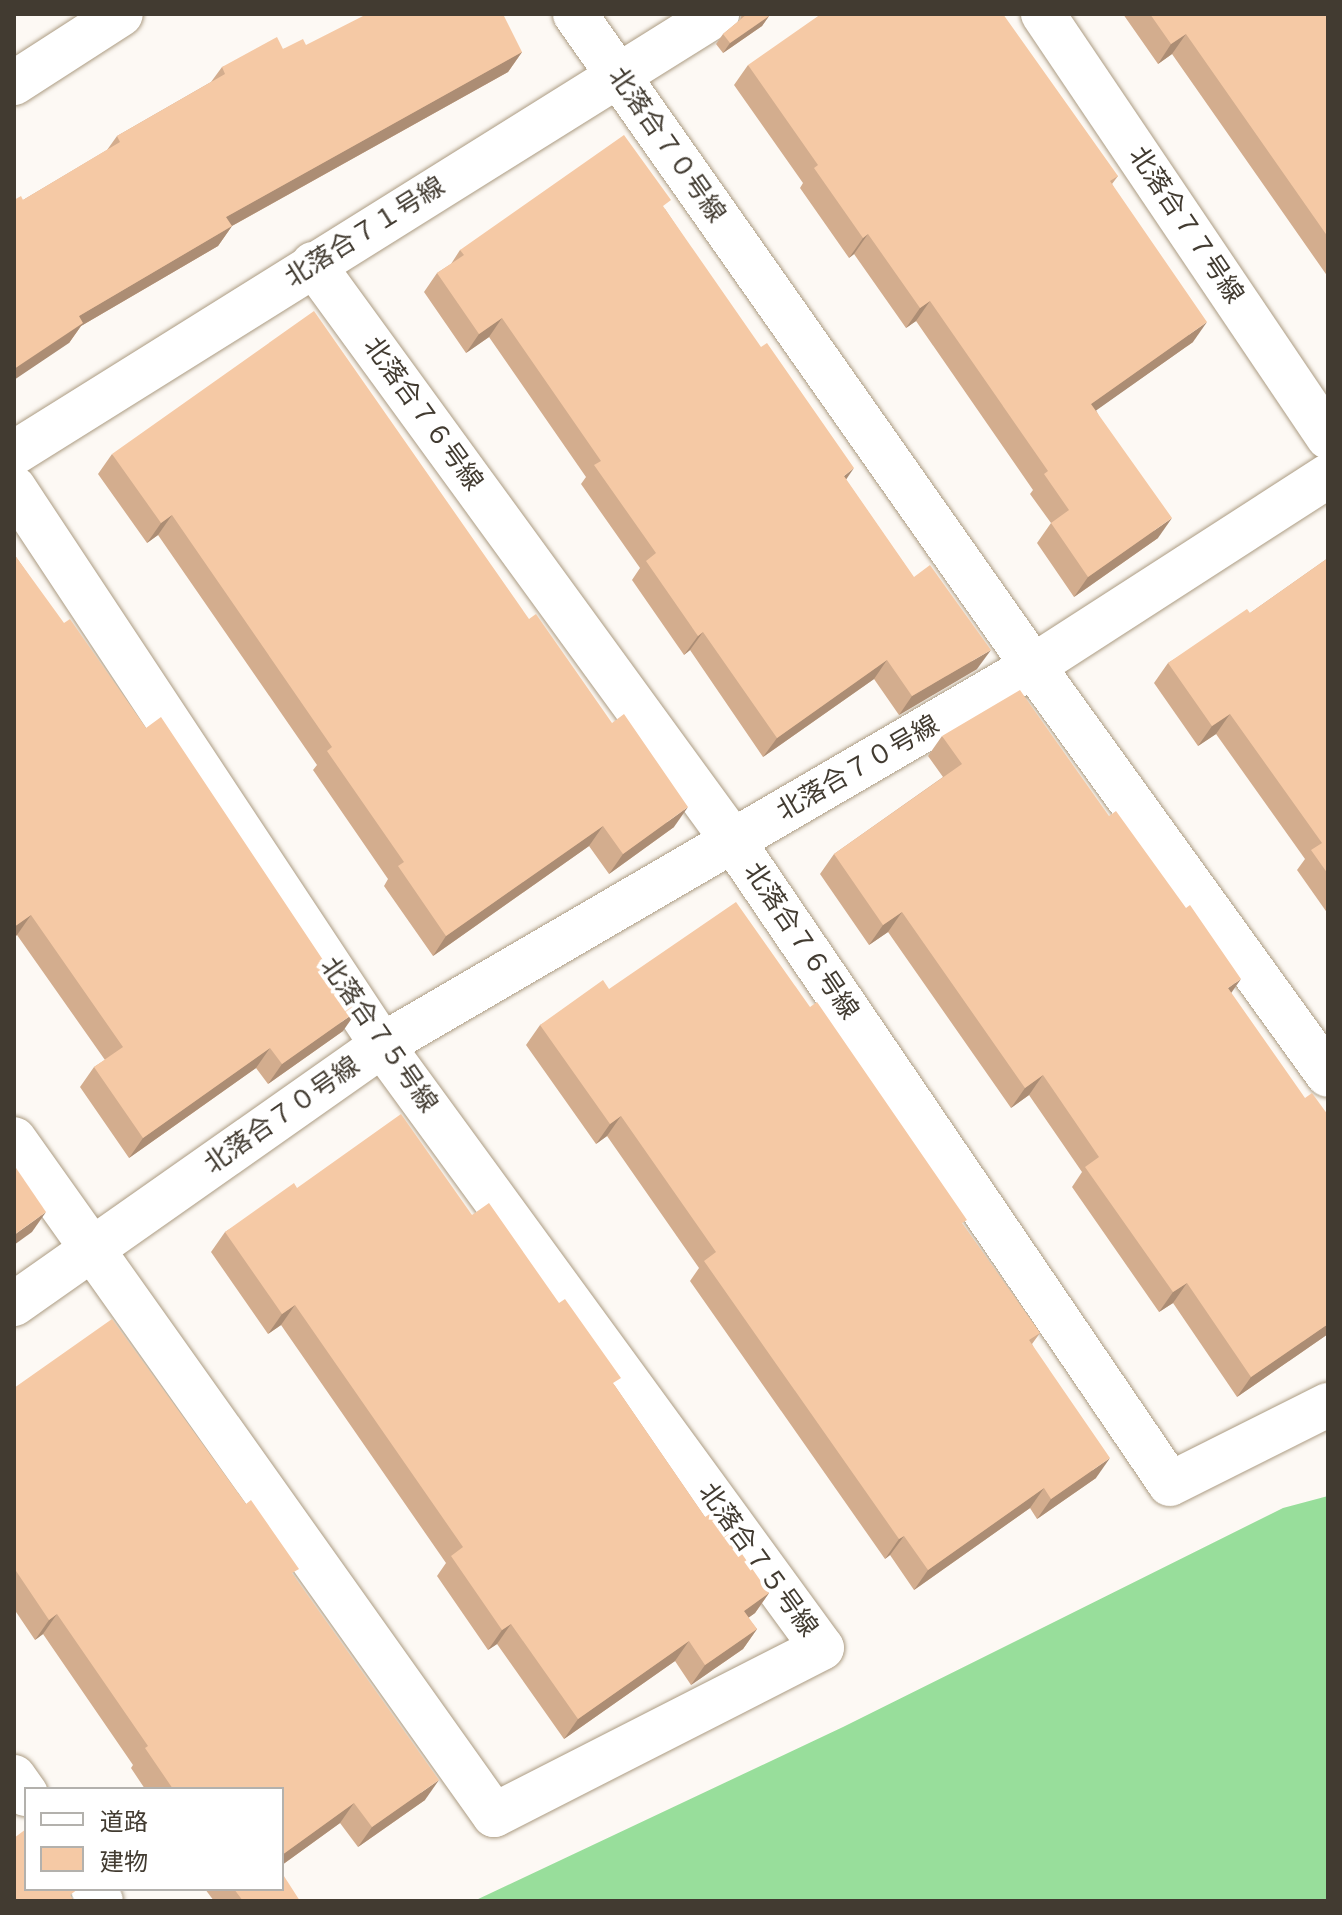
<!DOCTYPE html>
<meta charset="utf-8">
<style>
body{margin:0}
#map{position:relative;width:1342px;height:1915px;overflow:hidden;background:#fdf9f4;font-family:Helvetica,"Noto Sans JP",sans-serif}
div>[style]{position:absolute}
.forest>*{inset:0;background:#98de9b}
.roads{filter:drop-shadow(0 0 2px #ac9c83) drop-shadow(0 0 2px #ac9c83)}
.minor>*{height:44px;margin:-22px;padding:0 22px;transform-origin:22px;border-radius:22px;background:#fff}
.tertiary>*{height:44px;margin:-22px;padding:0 22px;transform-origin:22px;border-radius:22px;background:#fff}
.wall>*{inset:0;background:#d3ad8e}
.shaded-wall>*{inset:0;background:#ac8d74}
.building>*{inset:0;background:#f5c9a5}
span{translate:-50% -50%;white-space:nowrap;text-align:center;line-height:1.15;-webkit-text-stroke:8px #fff;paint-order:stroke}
.street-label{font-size:26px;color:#423b31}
.frame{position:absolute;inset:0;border:16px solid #423b31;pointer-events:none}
.legend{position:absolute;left:24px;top:1787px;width:260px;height:104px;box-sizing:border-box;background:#fff;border:2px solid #b3b1ad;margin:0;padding:10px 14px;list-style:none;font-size:24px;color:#423b31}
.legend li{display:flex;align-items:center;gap:16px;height:40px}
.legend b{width:40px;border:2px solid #b3b1ad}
</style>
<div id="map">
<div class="forest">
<div style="clip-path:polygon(1328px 1496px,1328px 1901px,474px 1901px,843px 1727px,1283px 1508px)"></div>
</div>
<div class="roads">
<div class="minor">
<div style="left:1043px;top:14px;width:510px;rotate:56.03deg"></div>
<div style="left:313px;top:264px;width:714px;rotate:53.95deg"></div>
<div style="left:733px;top:841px;width:777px;rotate:55.8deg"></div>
<div style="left:1170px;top:1484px;width:177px;rotate:-26.6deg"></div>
<div style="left:14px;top:453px;width:829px;rotate:-31.98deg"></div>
<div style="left:1328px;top:476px;width:351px;rotate:147.2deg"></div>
<div style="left:1033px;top:666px;width:504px;rotate:54.2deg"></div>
<div style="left:14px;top:488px;width:668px;rotate:56.55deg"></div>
<div style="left:382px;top:1045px;width:746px;rotate:53.88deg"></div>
<div style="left:822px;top:1648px;width:368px;rotate:153deg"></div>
<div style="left:494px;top:1815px;width:829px;rotate:-125.38deg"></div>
<div style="left:14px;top:1304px;width:450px;rotate:-35.1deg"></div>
<div style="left:382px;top:1045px;width:753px;rotate:-30.21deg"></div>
<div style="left:1033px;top:666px;width:797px;rotate:-125.09deg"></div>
<div style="left:14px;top:1777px;width:21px;rotate:55deg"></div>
<div style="left:93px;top:1889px;width:14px;rotate:56deg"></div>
</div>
<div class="tertiary">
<div style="left:14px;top:83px;width:127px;rotate:-32.8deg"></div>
</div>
</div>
<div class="wall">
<div style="clip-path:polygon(742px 14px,768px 14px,769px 16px,762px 26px,723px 53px,716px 44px,723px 34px,740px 20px)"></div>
<div style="clip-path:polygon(1123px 14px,1328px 14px,1328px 277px,1172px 54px,1158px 64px)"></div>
<div style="clip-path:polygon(306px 45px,522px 52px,508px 72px,232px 226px,218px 246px,81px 326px,69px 343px,23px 200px,107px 150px,117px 136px,211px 82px,222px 67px,283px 49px)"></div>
<div style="clip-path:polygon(748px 65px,1118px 176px,1112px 184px,1193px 342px,1096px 410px,1158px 538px,1074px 597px,1037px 543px,1051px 523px,1030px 494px,1033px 490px,916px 321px,906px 328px,854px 254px,849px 258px,800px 188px,803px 183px,734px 85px)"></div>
<div style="clip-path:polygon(665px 209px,846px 480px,977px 669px,899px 715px,874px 679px,763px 757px,690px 650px,684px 655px,632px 580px,640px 568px,581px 484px,586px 477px,489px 337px,466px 353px,424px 292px,437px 273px,451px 264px,460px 250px)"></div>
<div style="clip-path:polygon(112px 454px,674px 827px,609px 874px,589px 846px,433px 956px,384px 886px,388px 879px,313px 770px,317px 765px,158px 535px,147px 543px,98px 474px)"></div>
<div style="clip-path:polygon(14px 554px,343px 1031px,268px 1084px,256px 1068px,129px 1158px,80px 1087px,94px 1067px,105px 1060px,17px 935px,14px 937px)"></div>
<div style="clip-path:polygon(1328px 558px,1328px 914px,1297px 870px,1305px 859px,1216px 734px,1198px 746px,1154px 683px,1168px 663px,1250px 613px)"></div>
<div style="clip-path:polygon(942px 736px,1231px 993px,1328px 1334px,1237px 1397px,1173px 1303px,1159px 1312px,1072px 1187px,1082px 1172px,1029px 1095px,1011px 1108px,888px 932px,869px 945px,820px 874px,834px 854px,943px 777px,928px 756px)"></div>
<div style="clip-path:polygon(609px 989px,963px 1225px,1040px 1333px,1032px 1344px,1096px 1478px,1037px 1519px,1030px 1508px,914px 1590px,890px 1555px,885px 1559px,690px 1281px,699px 1268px,607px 1136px,596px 1144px,526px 1045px,540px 1025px)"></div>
<div style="clip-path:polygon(297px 1188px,472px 1215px,615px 1386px,705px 1517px,769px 1593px,755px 1613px,748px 1618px,757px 1629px,743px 1649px,691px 1685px,675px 1661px,564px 1739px,497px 1644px,488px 1650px,437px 1576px,446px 1563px,281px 1325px,268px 1334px,211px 1252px,225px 1232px)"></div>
<div style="clip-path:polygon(14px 1388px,294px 1576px,425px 1800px,358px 1847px,340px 1823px,282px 1865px,282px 1789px,145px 1789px,131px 1768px,133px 1765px,43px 1634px,35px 1640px,14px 1609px)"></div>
<div style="clip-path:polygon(205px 1889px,282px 1889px,300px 1901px,214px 1901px)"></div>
</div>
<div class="shaded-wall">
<div style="clip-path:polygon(769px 16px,762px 26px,723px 53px,730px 43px)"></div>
<div style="clip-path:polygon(1186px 34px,1172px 54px,1158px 64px,1171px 44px)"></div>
<div style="clip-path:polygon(522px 52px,508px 72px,212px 237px,226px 217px)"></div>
<div style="clip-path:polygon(232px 226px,218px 246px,81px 326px,69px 343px,14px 380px,14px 369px,79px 316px)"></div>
<div style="clip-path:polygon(868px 234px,854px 254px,849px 258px,863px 238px)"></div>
<div style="clip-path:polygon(930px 301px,916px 321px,906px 328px,920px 308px)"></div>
<div style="clip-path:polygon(502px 318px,489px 337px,466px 353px,479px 334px)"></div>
<div style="clip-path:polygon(1207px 322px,1193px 342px,1077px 424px,1091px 404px)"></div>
<div style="clip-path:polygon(854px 468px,841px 487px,844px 476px)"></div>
<div style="clip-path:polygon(172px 515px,158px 535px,147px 543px,161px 523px)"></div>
<div style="clip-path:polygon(1172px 518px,1158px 538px,1074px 597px,1088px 577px)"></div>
<div style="clip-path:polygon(703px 632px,690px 650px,684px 655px,698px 636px)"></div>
<div style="clip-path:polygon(991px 650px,977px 669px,899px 715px,912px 696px)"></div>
<div style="clip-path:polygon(887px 660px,874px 679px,763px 757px,777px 738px)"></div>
<div style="clip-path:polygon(1230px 714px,1216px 734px,1198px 746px,1212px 726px)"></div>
<div style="clip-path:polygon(688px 807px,674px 827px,609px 874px,623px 854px)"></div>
<div style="clip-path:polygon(603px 826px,589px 846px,433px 956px,446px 936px)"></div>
<div style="clip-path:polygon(902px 912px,888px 932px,869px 945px,883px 925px)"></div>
<div style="clip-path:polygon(31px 915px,17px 935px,14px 937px,14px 927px)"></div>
<div style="clip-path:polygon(1241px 979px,1227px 999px,1228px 988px)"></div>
<div style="clip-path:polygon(357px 1011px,343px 1031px,268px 1084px,282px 1064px)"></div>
<div style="clip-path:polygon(270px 1048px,256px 1068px,129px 1158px,143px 1138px)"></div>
<div style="clip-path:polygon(1043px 1075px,1029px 1095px,1011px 1108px,1025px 1088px)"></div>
<div style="clip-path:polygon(621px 1116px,607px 1136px,596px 1144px,610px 1124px)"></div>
<div style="clip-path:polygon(46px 1212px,32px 1232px,14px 1245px,14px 1235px)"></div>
<div style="clip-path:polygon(1187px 1283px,1173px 1303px,1159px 1312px,1173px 1292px)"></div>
<div style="clip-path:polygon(295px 1305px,281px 1325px,268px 1334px,282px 1314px)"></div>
<div style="clip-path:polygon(1328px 1324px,1328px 1334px,1237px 1397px,1251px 1377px)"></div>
<div style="clip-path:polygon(1110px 1458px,1096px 1478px,1037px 1519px,1051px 1499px)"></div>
<div style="clip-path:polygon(1044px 1488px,1030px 1508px,914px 1590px,928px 1570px)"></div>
<div style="clip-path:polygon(904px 1536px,890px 1555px,885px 1559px,899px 1539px)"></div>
<div style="clip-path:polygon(769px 1593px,755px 1613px,730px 1631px,744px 1611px)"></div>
<div style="clip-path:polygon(57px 1614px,43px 1634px,35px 1640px,49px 1620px)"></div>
<div style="clip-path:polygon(511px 1624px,497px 1644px,488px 1650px,502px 1630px)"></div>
<div style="clip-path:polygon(757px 1629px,743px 1649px,691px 1685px,705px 1665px)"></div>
<div style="clip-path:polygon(689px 1641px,675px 1661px,564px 1739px,578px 1719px)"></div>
<div style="clip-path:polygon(439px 1780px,425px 1800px,358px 1847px,372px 1827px)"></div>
<div style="clip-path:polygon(354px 1803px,340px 1823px,282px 1865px,282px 1855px)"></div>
</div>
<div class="building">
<div style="clip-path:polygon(367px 14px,503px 14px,522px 52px,226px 217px,232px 226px,79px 316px,83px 323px,14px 369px,14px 200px,21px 196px,23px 200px,120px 142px,117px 136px,225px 74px,222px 67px,277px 37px,283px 49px,303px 39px,306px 45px)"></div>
<div style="clip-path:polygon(747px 14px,768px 14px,769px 16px,730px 43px,723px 34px)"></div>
<div style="clip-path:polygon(821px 14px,1003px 14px,1118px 176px,1110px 181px,1207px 322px,1091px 404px,1172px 518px,1088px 577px,1051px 523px,1069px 510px,1044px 474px,1048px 471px,930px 301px,920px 308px,868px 234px,863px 238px,814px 168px,818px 165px,748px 65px)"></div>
<div style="clip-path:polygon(1150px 14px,1328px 14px,1328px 237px,1186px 34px,1171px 44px)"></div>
<div style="clip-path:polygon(624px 135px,671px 200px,663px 206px,761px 347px,767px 343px,854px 468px,844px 476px,914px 577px,930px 565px,991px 650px,912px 696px,887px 660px,777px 738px,703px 632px,698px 636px,646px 561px,656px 553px,594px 465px,601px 461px,502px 318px,479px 334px,437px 273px,464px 255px,460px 250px)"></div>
<div style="clip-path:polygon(314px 311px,529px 619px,536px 614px,612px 723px,624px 714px,688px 807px,623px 854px,603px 826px,446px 936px,398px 866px,404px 862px,327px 751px,332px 747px,172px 515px,161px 523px,112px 454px)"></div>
<div style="clip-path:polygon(14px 554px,64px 623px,70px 619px,146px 728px,161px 717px,357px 1011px,282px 1064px,270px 1048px,143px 1138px,94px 1067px,123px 1047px,31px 915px,14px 927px)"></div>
<div style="clip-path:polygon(1328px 558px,1328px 874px,1311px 850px,1322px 843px,1230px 714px,1212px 726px,1168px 663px,1247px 609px,1250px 613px)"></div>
<div style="clip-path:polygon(1020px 690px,1109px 816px,1116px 811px,1186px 908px,1190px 905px,1241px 979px,1228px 988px,1305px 1098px,1312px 1093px,1328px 1115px,1328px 1324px,1251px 1377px,1187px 1283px,1173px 1292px,1085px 1167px,1099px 1157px,1043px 1075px,1025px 1088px,902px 912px,883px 925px,834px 854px,962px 764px,942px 736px)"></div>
<div style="clip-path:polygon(736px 902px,810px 1007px,817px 1002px,967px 1220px,962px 1223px,1040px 1333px,1029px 1340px,1110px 1458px,1051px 1499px,1044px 1488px,928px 1570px,904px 1536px,899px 1539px,704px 1261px,716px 1252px,621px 1116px,610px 1124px,540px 1025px,603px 980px,609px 989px)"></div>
<div style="clip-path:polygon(401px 1114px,472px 1215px,489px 1203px,559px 1303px,565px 1299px,621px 1378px,613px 1383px,705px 1517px,713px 1512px,769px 1593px,744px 1611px,757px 1629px,705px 1665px,689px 1641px,578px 1719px,511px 1624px,502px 1630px,451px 1556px,463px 1547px,295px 1305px,282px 1314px,225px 1232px,294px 1183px,297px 1188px)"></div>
<div style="clip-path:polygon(14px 1165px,46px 1212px,14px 1235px)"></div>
<div style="clip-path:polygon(112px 1319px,246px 1504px,251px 1500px,299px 1569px,292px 1573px,439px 1780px,372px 1827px,354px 1803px,282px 1855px,282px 1789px,173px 1789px,145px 1748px,148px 1746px,57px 1614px,49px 1620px,14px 1568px,14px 1388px)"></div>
<div style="clip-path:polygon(26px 1829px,26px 1889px,78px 1889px,70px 1895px,74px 1901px,14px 1901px,14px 1838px)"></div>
<div style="clip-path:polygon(282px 1873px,300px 1901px,243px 1901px,234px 1889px,282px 1889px)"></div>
</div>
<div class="street-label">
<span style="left:667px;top:145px;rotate:55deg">北落合７０号線</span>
<span style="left:1186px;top:225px;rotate:56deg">北落合７７号線</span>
<span style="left:365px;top:232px;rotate:-32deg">北落合７１号線</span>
<span style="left:423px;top:414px;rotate:54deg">北落合７６号線</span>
<span style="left:858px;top:768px;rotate:-30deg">北落合７０号線</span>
<span style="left:801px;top:941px;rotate:56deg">北落合７６号線</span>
<span style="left:379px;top:1035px;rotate:55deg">北落合７５号線</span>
<span style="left:282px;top:1115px;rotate:-35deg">北落合７０号線</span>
<span style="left:758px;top:1560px;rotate:54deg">北落合７５号線</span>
</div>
<div class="frame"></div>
<ul class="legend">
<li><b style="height:10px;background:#fff"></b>道路</li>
<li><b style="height:22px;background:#f5c9a5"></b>建物</li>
</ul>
</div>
